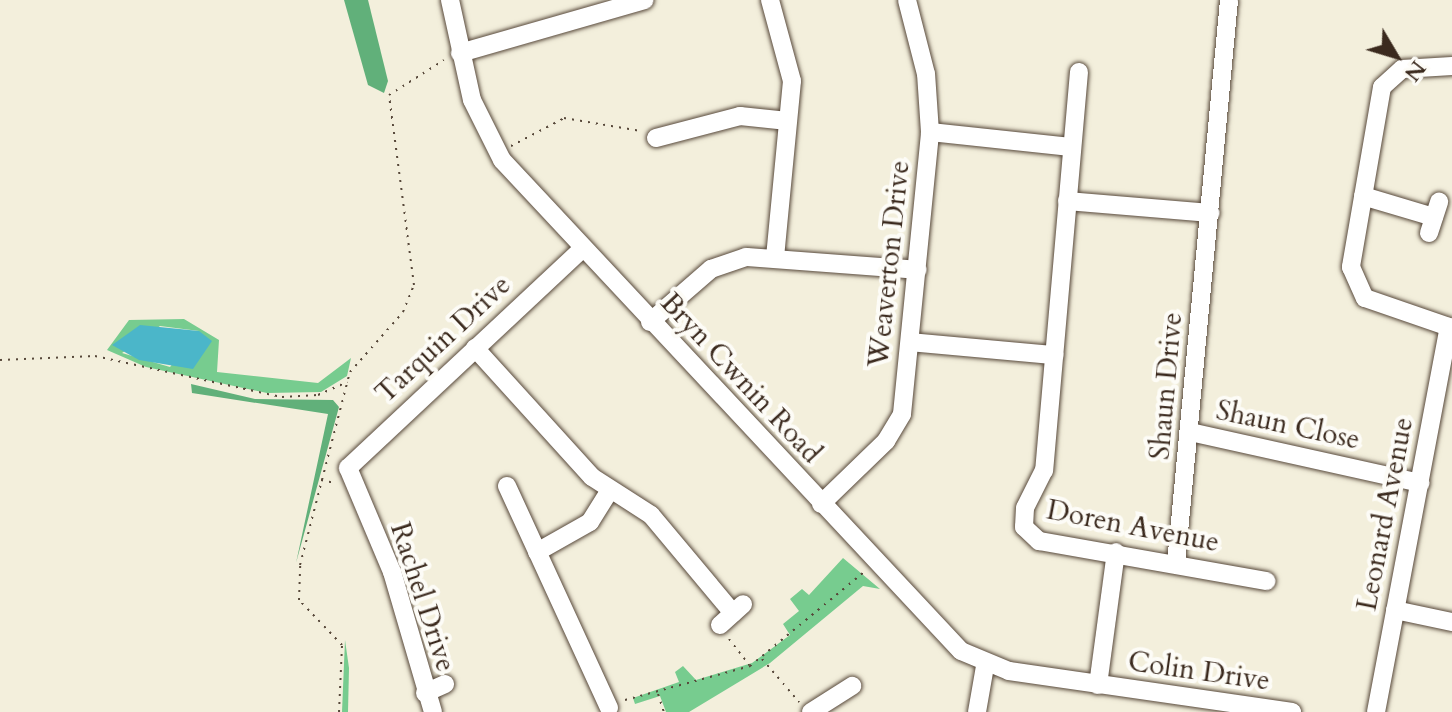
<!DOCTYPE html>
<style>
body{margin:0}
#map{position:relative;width:1452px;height:712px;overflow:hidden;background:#f3efdc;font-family:Cardo,serif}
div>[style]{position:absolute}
.green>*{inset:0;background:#77cc8f}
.forest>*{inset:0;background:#61b07a}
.water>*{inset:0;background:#4bb6c9}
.path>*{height:2px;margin-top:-1px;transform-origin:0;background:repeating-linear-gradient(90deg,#57483a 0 2px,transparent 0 8px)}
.roads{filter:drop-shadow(0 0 2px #57483a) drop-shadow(0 0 2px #57483a)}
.minor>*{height:18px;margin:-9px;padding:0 9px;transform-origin:9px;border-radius:9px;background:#fff}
span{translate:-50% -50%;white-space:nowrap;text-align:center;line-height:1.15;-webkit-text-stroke:8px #fdfcf7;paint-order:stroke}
.street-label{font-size:28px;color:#3b2a1e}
.north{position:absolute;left:1356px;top:16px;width:80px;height:80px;-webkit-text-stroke:6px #fdfcf7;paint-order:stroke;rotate:128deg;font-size:22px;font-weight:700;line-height:32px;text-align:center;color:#3b2a1e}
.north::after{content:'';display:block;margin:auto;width:28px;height:36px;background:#3b2a1e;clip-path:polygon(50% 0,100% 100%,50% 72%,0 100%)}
</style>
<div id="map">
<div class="green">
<div style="clip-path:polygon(evenodd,184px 319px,219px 340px,217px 372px,318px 383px,351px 358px,347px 376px,321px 392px,267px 393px,146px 367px,107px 350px,129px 320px,184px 319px,160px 326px,199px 331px,170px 367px,122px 353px,160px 326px)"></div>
<div style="clip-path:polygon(843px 558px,880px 589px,863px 586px,770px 663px,689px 712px,666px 712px,660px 696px,635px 704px,633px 698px,679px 682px,675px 672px,683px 666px,696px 680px,752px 663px,790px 635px,783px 624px,799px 611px,790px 599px,802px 589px,809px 595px)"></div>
<div style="clip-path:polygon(345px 640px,349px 668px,348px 712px,342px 712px)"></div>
</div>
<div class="forest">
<div style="clip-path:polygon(344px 0,368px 0,388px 81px,384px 93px,368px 85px)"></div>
<div style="clip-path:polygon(191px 384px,255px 399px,333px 400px,339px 407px,296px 563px,328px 414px,192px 393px)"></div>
</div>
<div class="water">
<div style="clip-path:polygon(140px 325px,199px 331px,212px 341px,193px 369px,139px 360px,112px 345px)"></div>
</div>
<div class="path">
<div style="left:511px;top:146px;width:60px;rotate:-27.8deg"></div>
<div style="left:564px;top:118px;width:78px;rotate:9.6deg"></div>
<div style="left:0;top:360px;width:95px;rotate:-2.4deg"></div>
<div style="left:95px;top:356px;width:191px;rotate:12.4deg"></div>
<div style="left:282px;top:397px;width:36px;rotate:-3deg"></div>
<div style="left:318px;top:395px;width:32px;rotate:-24deg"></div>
<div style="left:321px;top:480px;width:14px;rotate:12deg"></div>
<div style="left:729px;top:639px;width:33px;rotate:52deg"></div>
<div style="left:762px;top:659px;width:57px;rotate:49.3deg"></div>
<div style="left:658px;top:694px;width:19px;rotate:72deg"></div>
<div style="left:625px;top:700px;width:130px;rotate:-15.2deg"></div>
<div style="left:750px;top:666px;width:148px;rotate:-39.5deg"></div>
<div style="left:339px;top:712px;width:67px;rotate:-87.4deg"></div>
<div style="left:342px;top:645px;width:62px;rotate:-133.7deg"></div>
<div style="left:299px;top:600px;width:35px;rotate:-88deg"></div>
<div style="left:300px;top:565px;width:199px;rotate:-75.5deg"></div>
<div style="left:350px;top:372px;width:80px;rotate:-48.5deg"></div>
<div style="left:403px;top:312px;width:29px;rotate:-68deg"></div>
<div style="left:414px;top:285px;width:192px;rotate:-97.5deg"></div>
<div style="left:389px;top:95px;width:65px;rotate:-32.5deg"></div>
</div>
<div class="roads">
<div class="minor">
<div style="left:450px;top:0;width:102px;rotate:77.6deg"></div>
<div style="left:472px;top:100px;width:67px;rotate:63.4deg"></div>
<div style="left:502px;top:160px;width:672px;rotate:46.93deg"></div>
<div style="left:961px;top:651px;width:52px;rotate:22.6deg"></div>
<div style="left:1009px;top:671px;width:286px;rotate:8.2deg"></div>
<div style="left:770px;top:0;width:84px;rotate:74.8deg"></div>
<div style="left:792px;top:81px;width:176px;rotate:95.5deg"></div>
<div style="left:460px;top:53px;width:192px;rotate:-16deg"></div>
<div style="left:1452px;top:66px;width:50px;rotate:176.6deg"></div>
<div style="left:1402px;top:69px;width:27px;rotate:138deg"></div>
<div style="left:1382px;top:87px;width:183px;rotate:99.8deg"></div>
<div style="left:1351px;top:267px;width:34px;rotate:66deg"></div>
<div style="left:1365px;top:298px;width:92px;rotate:19deg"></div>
<div style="left:1079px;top:72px;width:400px;rotate:95deg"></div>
<div style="left:1044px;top:470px;width:42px;rotate:116.6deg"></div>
<div style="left:1025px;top:508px;width:19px;rotate:93deg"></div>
<div style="left:1024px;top:527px;width:21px;rotate:43deg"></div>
<div style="left:1039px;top:541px;width:231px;rotate:10deg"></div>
<div style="left:930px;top:132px;width:142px;rotate:6.1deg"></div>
<div style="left:656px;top:138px;width:87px;rotate:-14.7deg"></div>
<div style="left:740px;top:116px;width:48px;rotate:5.9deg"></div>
<div style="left:1363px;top:196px;width:74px;rotate:16.5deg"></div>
<div style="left:1067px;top:201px;width:144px;rotate:4.8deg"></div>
<div style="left:1429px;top:233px;width:33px;rotate:-72deg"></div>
<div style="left:650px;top:322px;width:81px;rotate:-41deg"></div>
<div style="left:711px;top:269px;width:37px;rotate:-19deg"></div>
<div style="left:746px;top:257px;width:172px;rotate:4.3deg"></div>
<div style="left:910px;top:342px;width:145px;rotate:5.2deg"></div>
<div style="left:475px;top:348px;width:174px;rotate:47.8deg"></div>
<div style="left:592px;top:477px;width:70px;rotate:32.8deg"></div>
<div style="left:651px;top:515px;width:128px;rotate:50.1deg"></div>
<div style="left:1190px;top:432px;width:236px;rotate:12.5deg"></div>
<div style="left:507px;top:486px;width:244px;rotate:65.3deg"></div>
<div style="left:821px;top:504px;width:91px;rotate:-44.1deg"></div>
<div style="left:886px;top:441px;width:31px;rotate:-59deg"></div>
<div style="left:902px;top:414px;width:283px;rotate:-84.3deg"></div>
<div style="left:930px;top:132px;width:58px;rotate:-93.9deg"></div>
<div style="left:926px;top:74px;width:76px;rotate:-104.4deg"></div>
<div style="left:537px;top:552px;width:61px;rotate:-29.5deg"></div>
<div style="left:590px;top:522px;width:36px;rotate:-58deg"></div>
<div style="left:1176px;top:564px;width:566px;rotate:-84.63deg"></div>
<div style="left:1395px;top:610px;width:58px;rotate:11.9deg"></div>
<div style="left:720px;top:625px;width:31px;rotate:-42deg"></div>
<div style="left:1098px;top:685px;width:134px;rotate:-82.3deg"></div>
<div style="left:425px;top:693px;width:22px;rotate:-24deg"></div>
<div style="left:433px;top:712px;width:146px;rotate:-106.3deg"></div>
<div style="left:392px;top:572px;width:113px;rotate:-112.9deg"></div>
<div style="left:348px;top:468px;width:320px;rotate:-43.1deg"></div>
<div style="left:811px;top:712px;width:49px;rotate:-32.4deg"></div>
<div style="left:977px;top:712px;width:47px;rotate:-80.1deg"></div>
<div style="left:1376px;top:712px;width:392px;rotate:-79.3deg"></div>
</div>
</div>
<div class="street-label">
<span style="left:889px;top:264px;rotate:-84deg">Weaverton Drive</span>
<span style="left:443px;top:339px;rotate:-43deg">Tarquin Drive</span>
<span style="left:741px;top:378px;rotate:47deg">Bryn Cwnin Road</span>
<span style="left:1166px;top:386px;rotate:-85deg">Shaun Drive</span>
<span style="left:1288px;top:425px;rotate:12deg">Shaun Close</span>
<span style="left:1385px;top:514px;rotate:-79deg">Leonard Avenue</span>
<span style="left:1133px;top:526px;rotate:11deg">Doren Avenue</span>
<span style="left:423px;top:597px;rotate:72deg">Rachel Drive</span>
<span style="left:1199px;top:671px;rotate:8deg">Colin Drive</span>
</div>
<div class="north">N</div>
</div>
